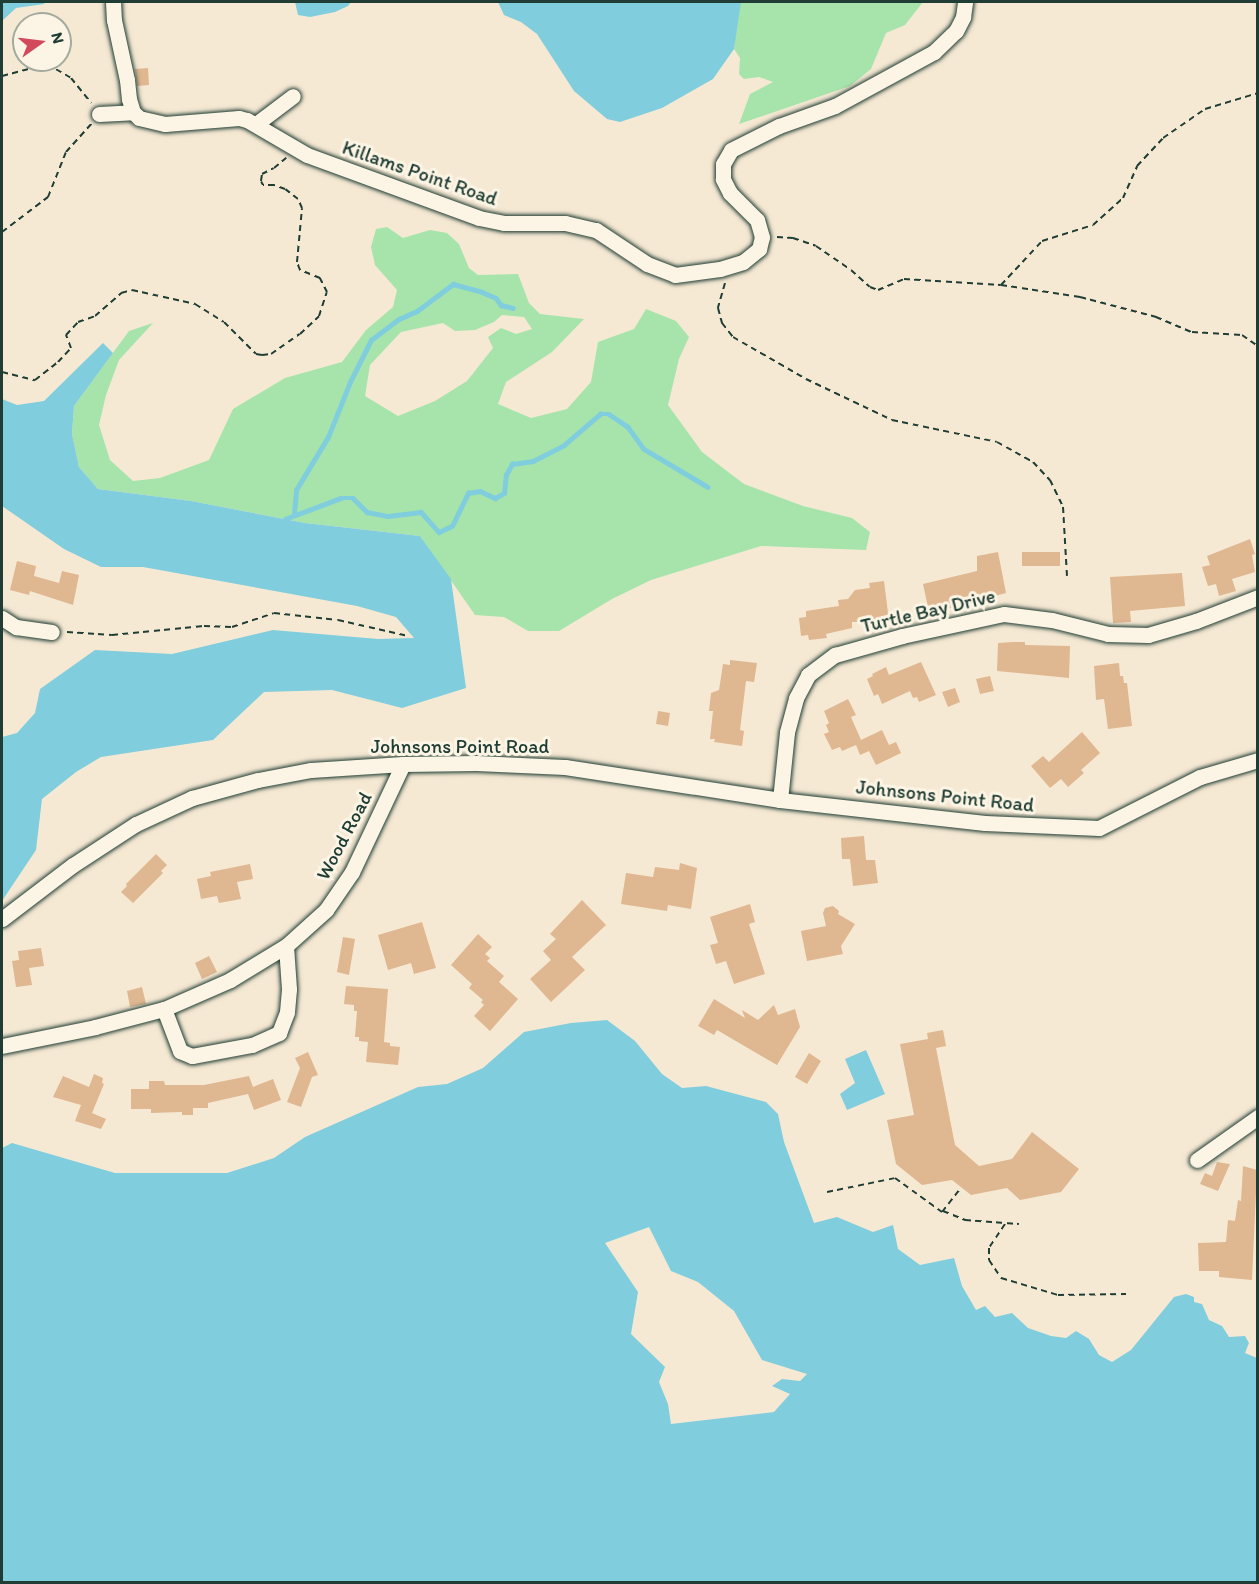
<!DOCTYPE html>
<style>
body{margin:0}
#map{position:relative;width:1259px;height:1584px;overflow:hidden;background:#f6e9d4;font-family:Itim,sans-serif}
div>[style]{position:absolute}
.green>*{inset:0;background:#a6e4ab}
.water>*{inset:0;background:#80cdde}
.stream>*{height:4.5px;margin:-2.25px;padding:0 2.25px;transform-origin:2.25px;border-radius:2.25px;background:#80cdde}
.building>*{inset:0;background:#dfb790}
.path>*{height:2px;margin-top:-1px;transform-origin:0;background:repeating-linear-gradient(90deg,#1f3d34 0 6px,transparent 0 10.5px)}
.roads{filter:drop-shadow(0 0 2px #1f3d34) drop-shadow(0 0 2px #1f3d34)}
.minor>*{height:15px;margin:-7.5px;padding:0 7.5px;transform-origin:7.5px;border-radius:7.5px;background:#fcf5e5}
span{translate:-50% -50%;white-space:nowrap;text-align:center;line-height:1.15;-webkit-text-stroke:6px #fcf5e5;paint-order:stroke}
.street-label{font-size:20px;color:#1f3d34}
.frame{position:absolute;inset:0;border:3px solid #1f3d34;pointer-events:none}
.north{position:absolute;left:12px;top:12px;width:60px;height:60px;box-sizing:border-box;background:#fcf5e5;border:2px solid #a4ab9e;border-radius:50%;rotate:76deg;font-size:16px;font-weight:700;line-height:24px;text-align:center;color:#1f3d34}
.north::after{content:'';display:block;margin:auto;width:21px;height:27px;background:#d1495b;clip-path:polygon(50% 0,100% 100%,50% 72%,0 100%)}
</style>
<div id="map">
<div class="green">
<div style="clip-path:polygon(739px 2px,923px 2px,905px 25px,886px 33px,871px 69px,850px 86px,739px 124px,750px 94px,773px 82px,759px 77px,744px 79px,739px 74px,740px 58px,734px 49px)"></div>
<div style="clip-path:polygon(evenodd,387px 227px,403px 238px,430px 230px,447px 233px,459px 244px,469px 268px,478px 275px,518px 274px,529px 303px,540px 314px,584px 319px,552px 352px,506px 382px,498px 404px,531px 418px,567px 409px,591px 382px,598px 342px,634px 329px,646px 309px,676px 321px,689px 337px,679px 359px,668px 405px,702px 452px,744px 484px,803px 506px,852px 518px,870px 532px,866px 550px,761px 546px,651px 580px,612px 599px,559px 631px,528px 631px,504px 617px,475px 615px,420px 536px,305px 523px,191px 501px,98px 489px,79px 467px,72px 434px,74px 406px,129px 331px,153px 323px,119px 360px,106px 395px,99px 425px,110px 460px,133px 481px,160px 478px,209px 460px,233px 409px,285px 378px,342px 362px,366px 330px,393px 307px,397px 290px,375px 265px,371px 247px,376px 229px,387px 227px,502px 315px,524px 317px,532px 329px,516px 334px,501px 328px,488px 337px,493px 348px,467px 381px,435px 401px,398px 416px,365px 396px,370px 365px,401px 332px,443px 323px,455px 331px,475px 330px,494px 322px,502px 315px)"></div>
</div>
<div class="water">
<div style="clip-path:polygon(2px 2px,45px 2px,44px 4px,16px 8px,2px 21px)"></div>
<div style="clip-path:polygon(295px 2px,351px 2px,348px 6px,335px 12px,310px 17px,298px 15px)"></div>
<div style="clip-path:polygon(498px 2px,741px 2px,734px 49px,713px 79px,662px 108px,620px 122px,607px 119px,574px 91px,537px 34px,521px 22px,504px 15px)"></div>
<div style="clip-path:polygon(103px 343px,113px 353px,74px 406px,72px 434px,79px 467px,98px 489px,191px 501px,305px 523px,420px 536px,451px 579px,466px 688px,402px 708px,332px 690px,264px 692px,213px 740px,101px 757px,76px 772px,42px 799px,36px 850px,2px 901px,2px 737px,17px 733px,35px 713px,40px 689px,95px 650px,172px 654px,273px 630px,378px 639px,414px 638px,396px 617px,357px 606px,143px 567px,101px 567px,64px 549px,2px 506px,2px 399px,17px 405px,44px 401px)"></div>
<div style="clip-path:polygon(evenodd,607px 1020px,635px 1041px,662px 1074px,682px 1088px,706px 1086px,766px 1102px,778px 1114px,784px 1142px,814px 1223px,837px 1217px,873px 1232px,893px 1225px,898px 1249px,920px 1265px,954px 1258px,962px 1286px,976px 1310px,985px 1306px,995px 1317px,1012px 1313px,1028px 1328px,1051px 1336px,1066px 1338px,1076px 1331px,1089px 1339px,1099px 1355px,1112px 1362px,1131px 1350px,1174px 1297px,1186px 1294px,1194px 1297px,1194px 1302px,1202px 1304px,1209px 1320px,1222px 1326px,1229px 1337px,1245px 1336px,1249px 1343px,1245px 1353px,1257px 1358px,1257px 1582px,2px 1582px,2px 1148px,12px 1143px,115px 1173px,227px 1173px,274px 1158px,305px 1137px,418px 1087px,447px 1084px,483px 1068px,524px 1032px,571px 1023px,607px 1020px,649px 1227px,671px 1271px,698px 1282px,734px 1311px,762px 1360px,807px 1374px,800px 1381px,782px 1379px,772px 1386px,790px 1394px,774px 1412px,671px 1424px,668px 1404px,659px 1382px,665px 1367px,631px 1334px,638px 1292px,605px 1243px,649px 1227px)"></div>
<div style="clip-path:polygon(866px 1050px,885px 1094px,847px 1110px,840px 1094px,855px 1083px,845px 1059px)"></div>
</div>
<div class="stream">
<div style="left:294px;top:514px;width:24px;rotate:-85deg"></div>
<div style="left:296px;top:490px;width:62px;rotate:-58.9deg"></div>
<div style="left:328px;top:437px;width:59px;rotate:-68.2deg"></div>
<div style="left:350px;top:382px;width:47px;rotate:-63.4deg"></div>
<div style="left:371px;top:340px;width:35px;rotate:-37deg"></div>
<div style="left:399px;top:319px;width:20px;rotate:-24deg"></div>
<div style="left:417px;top:311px;width:45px;rotate:-36.9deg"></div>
<div style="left:453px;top:284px;width:30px;rotate:15deg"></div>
<div style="left:482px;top:292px;width:15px;rotate:23deg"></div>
<div style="left:496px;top:298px;width:9px;rotate:54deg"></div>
<div style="left:501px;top:305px;width:12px;rotate:14deg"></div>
<div style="left:285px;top:519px;width:60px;rotate:-20.6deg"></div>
<div style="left:341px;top:498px;width:12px"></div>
<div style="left:353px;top:498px;width:20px;rotate:45deg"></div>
<div style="left:367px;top:512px;width:21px;rotate:11deg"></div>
<div style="left:388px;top:516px;width:33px;rotate:-7deg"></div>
<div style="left:421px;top:512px;width:27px;rotate:48deg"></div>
<div style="left:439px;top:532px;width:14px;rotate:-25deg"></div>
<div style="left:452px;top:526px;width:37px;rotate:-64deg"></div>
<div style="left:468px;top:493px;width:12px;rotate:-9deg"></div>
<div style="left:480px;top:491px;width:17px;rotate:25deg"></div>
<div style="left:495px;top:498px;width:10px;rotate:-29deg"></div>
<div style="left:504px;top:493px;width:18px;rotate:-84deg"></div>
<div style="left:506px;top:475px;width:13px;rotate:-61deg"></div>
<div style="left:512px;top:464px;width:21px;rotate:-8deg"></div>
<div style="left:533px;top:461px;width:35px;rotate:-27deg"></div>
<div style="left:564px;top:445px;width:48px;rotate:-40.7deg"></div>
<div style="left:600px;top:414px;width:9px"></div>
<div style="left:609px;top:414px;width:23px;rotate:34deg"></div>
<div style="left:628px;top:427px;width:27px;rotate:54deg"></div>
<div style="left:644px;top:449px;width:74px;rotate:30.7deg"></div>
</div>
<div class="building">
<div style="clip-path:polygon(148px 68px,149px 85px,137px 86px,135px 69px)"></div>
<div style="clip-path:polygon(1250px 539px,1255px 554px,1252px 555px,1255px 572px,1232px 579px,1236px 591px,1219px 596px,1216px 584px,1208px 586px,1202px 567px,1210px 565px,1207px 556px)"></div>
<div style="clip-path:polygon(998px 552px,1006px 593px,983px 599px,983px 602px,929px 612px,923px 584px,977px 571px,977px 556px)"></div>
<div style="clip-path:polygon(1022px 552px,1060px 552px,1060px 566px,1022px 566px)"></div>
<div style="clip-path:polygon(17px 561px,36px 566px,34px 576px,59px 583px,62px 571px,79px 575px,73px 605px,30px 591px,29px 595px,10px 590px)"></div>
<div style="clip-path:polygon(1182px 573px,1185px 606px,1130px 611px,1131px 622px,1113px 623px,1110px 577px)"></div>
<div style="clip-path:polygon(884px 581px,889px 621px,852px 622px,852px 628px,826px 634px,827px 638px,809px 640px,808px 635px,801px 636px,799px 618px,806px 617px,806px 611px,839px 606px,838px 600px,848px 599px,855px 590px,870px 588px,869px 583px)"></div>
<div style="clip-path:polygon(1013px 642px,1025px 642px,1025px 645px,1070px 646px,1069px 678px,997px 671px,998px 643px)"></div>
<div style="clip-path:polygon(730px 660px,757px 663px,754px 682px,746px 681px,740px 730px,744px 731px,742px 746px,714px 742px,715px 739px,710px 739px,713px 711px,709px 711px,711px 693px,719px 690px,723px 664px,730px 665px)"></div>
<div style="clip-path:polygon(921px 662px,936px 695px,919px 702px,917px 697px,913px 698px,910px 691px,882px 704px,878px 694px,874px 696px,867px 679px,873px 676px,872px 674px,886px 667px,889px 675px)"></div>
<div style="clip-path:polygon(1119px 663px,1120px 676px,1123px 676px,1124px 683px,1127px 683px,1132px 726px,1108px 729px,1104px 699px,1096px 700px,1094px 666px)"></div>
<div style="clip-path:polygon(990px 676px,994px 691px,980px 694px,976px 679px)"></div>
<div style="clip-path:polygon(955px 688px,960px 702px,948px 707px,942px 692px)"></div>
<div style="clip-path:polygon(848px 699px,856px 715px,851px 717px,861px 740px,882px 730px,889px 745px,896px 742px,901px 753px,876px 765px,869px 751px,860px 755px,856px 745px,842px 751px,840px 747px,832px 750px,824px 734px,829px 732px,826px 725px,829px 723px,824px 711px)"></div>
<div style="clip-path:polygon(658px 711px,670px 713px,668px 726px,656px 724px)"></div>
<div style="clip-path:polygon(1082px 732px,1100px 753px,1081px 770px,1084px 773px,1068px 787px,1061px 779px,1050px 788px,1031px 766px,1043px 756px,1049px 762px)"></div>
<div style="clip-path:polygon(864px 836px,866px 860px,875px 860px,878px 883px,853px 886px,850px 859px,842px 859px,841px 838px)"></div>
<div style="clip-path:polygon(156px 854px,167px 865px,161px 871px,163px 873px,133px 903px,121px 892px,127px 886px,126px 884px)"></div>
<div style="clip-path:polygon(680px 863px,697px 868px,691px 909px,668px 905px,667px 911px,621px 904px,626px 873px,653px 877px,655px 867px,679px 870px)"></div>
<div style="clip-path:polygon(250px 864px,253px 879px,237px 882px,241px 899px,219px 903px,217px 896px,201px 899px,197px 879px,211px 876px,210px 872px)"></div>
<div style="clip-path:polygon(582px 900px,606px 925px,572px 957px,585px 970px,551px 1002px,530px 979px,551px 960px,543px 951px,556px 939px,550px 934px)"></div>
<div style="clip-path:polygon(750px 904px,755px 922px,749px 924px,765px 974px,734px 984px,726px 961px,716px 964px,710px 945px,718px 943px,710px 917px)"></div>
<div style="clip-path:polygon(833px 906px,839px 911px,838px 914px,855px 924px,841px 946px,843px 954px,807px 961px,801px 931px,826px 926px,823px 913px,825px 908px)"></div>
<div style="clip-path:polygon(422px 922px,436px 968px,414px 974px,411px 963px,388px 970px,378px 935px)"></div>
<div style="clip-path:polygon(478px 934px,492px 947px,485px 954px,490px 958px,487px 961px,504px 976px,499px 982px,518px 999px,490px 1031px,474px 1016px,484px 1005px,481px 1002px,483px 1000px,469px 988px,472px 984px,451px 965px)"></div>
<div style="clip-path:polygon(343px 937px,355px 939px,349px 975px,337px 972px)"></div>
<div style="clip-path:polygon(41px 948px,44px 966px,29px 968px,32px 985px,16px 987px,12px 961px,19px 960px,18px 951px)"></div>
<div style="clip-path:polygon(209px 956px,217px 972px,202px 979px,195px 963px)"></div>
<div style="clip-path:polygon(346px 986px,388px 989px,384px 1042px,390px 1043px,390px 1046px,400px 1047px,398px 1065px,366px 1062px,368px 1042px,359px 1041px,359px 1037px,355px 1037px,357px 1011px,354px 1011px,354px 1005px,344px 1004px)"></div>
<div style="clip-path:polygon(142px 987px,146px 1004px,130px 1007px,127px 991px)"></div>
<div style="clip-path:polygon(714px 999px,745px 1018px,742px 1010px,758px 1020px,774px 1005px,778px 1015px,795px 1009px,800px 1027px,777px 1065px,717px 1030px,714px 1035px,698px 1026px)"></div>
<div style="clip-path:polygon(943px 1030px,946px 1046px,936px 1048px,955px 1145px,979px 1166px,1012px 1159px,1032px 1132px,1079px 1169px,1061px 1192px,1020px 1200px,1007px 1188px,971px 1195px,952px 1180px,922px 1185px,896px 1164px,887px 1120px,914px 1115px,900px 1044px,928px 1039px,927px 1033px)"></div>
<div style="clip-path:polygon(308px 1052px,318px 1075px,312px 1077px,301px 1107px,287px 1102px,300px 1068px,295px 1058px)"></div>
<div style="clip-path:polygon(809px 1053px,821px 1061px,807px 1084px,795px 1077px)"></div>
<div style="clip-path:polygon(94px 1074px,103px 1078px,102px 1083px,104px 1084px,92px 1113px,106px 1119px,101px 1129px,75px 1121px,81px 1105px,53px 1097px,63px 1076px,89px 1087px)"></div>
<div style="clip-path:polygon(249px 1076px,253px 1087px,273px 1079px,281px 1100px,254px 1110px,248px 1094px,208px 1103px,208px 1108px,193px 1108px,193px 1115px,182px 1115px,182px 1112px,151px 1113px,151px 1109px,131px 1109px,131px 1089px,149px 1089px,149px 1081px,164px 1081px,165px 1085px,204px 1085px)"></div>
<div style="clip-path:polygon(1217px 1162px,1230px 1164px,1218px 1191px,1200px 1184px,1205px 1173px,1212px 1176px)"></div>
<div style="clip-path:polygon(1243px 1166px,1257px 1170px,1252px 1280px,1219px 1277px,1219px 1271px,1199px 1271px,1198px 1243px,1226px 1242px,1228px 1220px,1235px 1221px,1238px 1200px,1241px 1201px)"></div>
</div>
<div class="path">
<div style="left:2px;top:76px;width:47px;rotate:-14.9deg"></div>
<div style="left:47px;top:64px;width:28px;rotate:30deg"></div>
<div style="left:71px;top:78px;width:32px;rotate:51deg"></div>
<div style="left:2px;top:232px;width:58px;rotate:-37.3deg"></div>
<div style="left:48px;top:197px;width:48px;rotate:-68.2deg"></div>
<div style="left:66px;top:152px;width:38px;rotate:-48deg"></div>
<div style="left:777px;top:237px;width:16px;rotate:4deg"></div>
<div style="left:793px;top:238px;width:24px;rotate:19deg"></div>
<div style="left:816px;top:246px;width:42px;rotate:34.4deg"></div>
<div style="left:851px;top:270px;width:25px;rotate:42deg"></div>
<div style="left:870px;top:287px;width:9px;rotate:21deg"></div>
<div style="left:878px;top:290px;width:28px;rotate:-23deg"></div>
<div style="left:904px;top:279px;width:97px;rotate:3.5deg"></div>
<div style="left:1001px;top:285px;width:80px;rotate:8.6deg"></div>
<div style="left:1080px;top:297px;width:79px;rotate:14.7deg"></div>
<div style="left:1156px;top:317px;width:39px;rotate:23deg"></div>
<div style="left:1192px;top:332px;width:50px;rotate:3.4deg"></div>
<div style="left:1242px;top:335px;width:19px;rotate:35deg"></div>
<div style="left:725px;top:283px;width:26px;rotate:106deg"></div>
<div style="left:718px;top:308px;width:16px;rotate:75deg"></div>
<div style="left:722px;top:323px;width:18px;rotate:52deg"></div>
<div style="left:733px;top:337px;width:84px;rotate:29.9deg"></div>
<div style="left:806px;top:379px;width:95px;rotate:25.5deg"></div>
<div style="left:892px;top:420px;width:107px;rotate:11.8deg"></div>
<div style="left:997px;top:442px;width:41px;rotate:29.1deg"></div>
<div style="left:1033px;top:462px;width:25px;rotate:47deg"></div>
<div style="left:1050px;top:480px;width:30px;rotate:64deg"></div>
<div style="left:1063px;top:507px;width:69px;rotate:86.7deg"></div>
<div style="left:1001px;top:285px;width:60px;rotate:-47deg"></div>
<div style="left:1042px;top:241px;width:53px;rotate:-17.4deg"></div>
<div style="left:1093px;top:225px;width:40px;rotate:-42deg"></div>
<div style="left:1123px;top:198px;width:35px;rotate:-66deg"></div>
<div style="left:1137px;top:166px;width:38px;rotate:-47deg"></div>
<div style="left:1163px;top:138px;width:51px;rotate:-34.6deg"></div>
<div style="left:1205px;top:109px;width:55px;rotate:-16.8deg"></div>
<div style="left:2px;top:372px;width:34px;rotate:14deg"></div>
<div style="left:35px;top:380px;width:29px;rotate:-38deg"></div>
<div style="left:58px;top:362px;width:19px;rotate:-47deg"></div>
<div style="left:71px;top:348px;width:14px;rotate:-111deg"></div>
<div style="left:66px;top:335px;width:18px;rotate:-47deg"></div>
<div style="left:78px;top:322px;width:18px;rotate:-19deg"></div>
<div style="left:95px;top:316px;width:35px;rotate:-41deg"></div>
<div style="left:121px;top:293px;width:11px;rotate:-15deg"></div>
<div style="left:132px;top:290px;width:65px;rotate:12.5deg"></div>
<div style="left:195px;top:304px;width:34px;rotate:32deg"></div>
<div style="left:224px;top:322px;width:45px;rotate:45deg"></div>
<div style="left:256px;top:354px;width:6px;rotate:9deg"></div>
<div style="left:262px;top:355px;width:9px;rotate:-6deg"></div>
<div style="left:271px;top:354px;width:35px;rotate:-35deg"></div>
<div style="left:300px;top:334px;width:26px;rotate:-43deg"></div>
<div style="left:319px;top:316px;width:25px;rotate:-72deg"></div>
<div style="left:327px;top:292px;width:16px;rotate:-117deg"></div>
<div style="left:320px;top:278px;width:22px;rotate:-158deg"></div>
<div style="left:300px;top:270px;width:9px;rotate:-111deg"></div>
<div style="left:297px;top:262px;width:54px;rotate:-84.7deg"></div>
<div style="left:302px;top:208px;width:10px;rotate:-114deg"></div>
<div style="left:298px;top:199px;width:16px;rotate:-142deg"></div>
<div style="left:285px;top:189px;width:12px;rotate:-160deg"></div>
<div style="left:274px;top:185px;width:11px;rotate:180deg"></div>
<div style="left:263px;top:185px;width:4px;rotate:-117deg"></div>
<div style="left:261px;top:181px;width:7px;rotate:-82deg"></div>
<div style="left:262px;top:174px;width:13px;rotate:-27deg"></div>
<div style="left:274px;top:168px;width:16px;rotate:-40deg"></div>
<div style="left:67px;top:632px;width:45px;rotate:3.8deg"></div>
<div style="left:112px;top:635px;width:92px;rotate:-5.6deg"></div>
<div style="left:204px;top:626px;width:28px;rotate:2deg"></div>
<div style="left:232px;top:627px;width:44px;rotate:-18.4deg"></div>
<div style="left:274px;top:613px;width:64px;rotate:6.2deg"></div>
<div style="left:338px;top:620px;width:72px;rotate:12.9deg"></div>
<div style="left:827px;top:1192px;width:69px;rotate:-11.6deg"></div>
<div style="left:895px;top:1178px;width:58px;rotate:35.9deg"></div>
<div style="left:942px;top:1212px;width:31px;rotate:-52deg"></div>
<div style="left:943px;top:1211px;width:24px;rotate:22deg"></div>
<div style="left:965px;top:1220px;width:54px;rotate:4.2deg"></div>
<div style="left:1005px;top:1224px;width:29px;rotate:124deg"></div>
<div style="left:989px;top:1248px;width:12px;rotate:90deg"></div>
<div style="left:989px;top:1260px;width:22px;rotate:56deg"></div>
<div style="left:1001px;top:1278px;width:59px;rotate:16.6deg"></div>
<div style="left:1058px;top:1295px;width:68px;rotate:-0.8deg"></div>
</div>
<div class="roads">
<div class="minor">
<div style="left:113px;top:2px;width:18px;rotate:87deg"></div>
<div style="left:114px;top:20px;width:61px;rotate:77.8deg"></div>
<div style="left:127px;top:80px;width:19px;rotate:84deg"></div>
<div style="left:129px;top:99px;width:14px;rotate:73deg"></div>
<div style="left:133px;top:112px;width:8px;rotate:45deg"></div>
<div style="left:139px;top:118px;width:27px;rotate:13deg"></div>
<div style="left:165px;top:124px;width:74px;rotate:-4.6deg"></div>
<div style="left:239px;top:118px;width:8px;rotate:14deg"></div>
<div style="left:247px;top:120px;width:69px;rotate:30.3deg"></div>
<div style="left:307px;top:155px;width:183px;rotate:20.1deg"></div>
<div style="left:479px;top:218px;width:25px;rotate:11deg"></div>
<div style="left:504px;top:223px;width:61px"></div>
<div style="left:565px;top:223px;width:32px;rotate:13deg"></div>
<div style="left:596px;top:230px;width:61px;rotate:33.7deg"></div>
<div style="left:647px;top:264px;width:30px;rotate:21deg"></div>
<div style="left:675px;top:275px;width:45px;rotate:-7.6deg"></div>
<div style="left:720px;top:269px;width:24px;rotate:-17deg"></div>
<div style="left:743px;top:262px;width:21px;rotate:-39deg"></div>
<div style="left:759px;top:249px;width:12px;rotate:-76deg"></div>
<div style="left:762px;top:237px;width:18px;rotate:-106deg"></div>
<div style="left:757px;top:220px;width:38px;rotate:-135deg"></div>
<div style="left:730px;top:193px;width:16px;rotate:-117deg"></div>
<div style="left:723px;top:179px;width:15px;rotate:-90deg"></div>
<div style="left:723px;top:164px;width:16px;rotate:-60deg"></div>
<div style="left:731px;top:150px;width:54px;rotate:-26.6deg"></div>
<div style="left:779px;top:126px;width:59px;rotate:-19.7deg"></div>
<div style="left:835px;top:106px;width:113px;rotate:-28.6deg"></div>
<div style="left:934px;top:52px;width:30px;rotate:-44deg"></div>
<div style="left:956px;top:31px;width:16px;rotate:-63deg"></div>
<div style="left:963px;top:17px;width:15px;rotate:-82deg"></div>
<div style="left:99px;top:114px;width:34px;rotate:-3deg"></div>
<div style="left:256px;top:124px;width:46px;rotate:-37.1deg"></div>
<div style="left:2px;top:618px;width:17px;rotate:33deg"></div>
<div style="left:16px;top:627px;width:36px;rotate:8deg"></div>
<div style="left:780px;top:800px;width:68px;rotate:-84.1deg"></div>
<div style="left:787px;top:732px;width:35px;rotate:-75deg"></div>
<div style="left:796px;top:698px;width:26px;rotate:-62deg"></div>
<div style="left:808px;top:675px;width:34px;rotate:-37deg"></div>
<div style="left:835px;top:655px;width:70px;rotate:-15.8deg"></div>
<div style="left:902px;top:636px;width:104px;rotate:-12.2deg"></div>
<div style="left:1004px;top:614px;width:48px;rotate:7.1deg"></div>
<div style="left:1052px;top:620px;width:58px;rotate:14deg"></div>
<div style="left:1108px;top:634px;width:40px;rotate:1.4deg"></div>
<div style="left:1148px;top:635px;width:50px;rotate:-16.3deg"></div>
<div style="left:1196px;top:621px;width:66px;rotate:-21.2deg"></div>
<div style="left:2px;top:919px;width:89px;rotate:-37.3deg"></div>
<div style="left:73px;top:865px;width:75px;rotate:-33.1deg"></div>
<div style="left:136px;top:824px;width:62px;rotate:-24.9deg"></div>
<div style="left:192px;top:798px;width:68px;rotate:-15.3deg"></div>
<div style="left:258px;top:780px;width:54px;rotate:-10.7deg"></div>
<div style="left:311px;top:770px;width:92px;rotate:-3.7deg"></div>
<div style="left:403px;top:764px;width:73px;rotate:-0.8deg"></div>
<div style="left:476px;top:763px;width:89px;rotate:2.6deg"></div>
<div style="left:565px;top:767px;width:218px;rotate:8.7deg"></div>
<div style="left:780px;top:800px;width:206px;rotate:6.4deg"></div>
<div style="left:985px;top:823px;width:114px;rotate:2.5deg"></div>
<div style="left:1099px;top:828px;width:113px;rotate:-26.8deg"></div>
<div style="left:1200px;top:777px;width:60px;rotate:-16.3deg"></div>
<div style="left:164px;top:1009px;width:45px;rotate:69.1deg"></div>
<div style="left:180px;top:1051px;width:13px;rotate:23deg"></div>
<div style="left:192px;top:1056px;width:61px;rotate:-10.4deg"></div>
<div style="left:252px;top:1045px;width:30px;rotate:-24deg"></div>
<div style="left:279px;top:1033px;width:22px;rotate:-69deg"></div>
<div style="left:287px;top:1012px;width:23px;rotate:-85deg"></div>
<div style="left:289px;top:989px;width:43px;rotate:-94deg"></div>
<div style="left:2px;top:1046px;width:95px;rotate:-11.5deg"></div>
<div style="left:95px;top:1027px;width:71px;rotate:-14.6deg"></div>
<div style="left:164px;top:1009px;width:72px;rotate:-23.7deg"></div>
<div style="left:230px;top:980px;width:66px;rotate:-31.3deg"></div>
<div style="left:286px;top:946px;width:54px;rotate:-42deg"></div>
<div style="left:326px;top:910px;width:46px;rotate:-55.6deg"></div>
<div style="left:352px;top:872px;width:119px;rotate:-64.7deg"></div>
<div style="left:1197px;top:1160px;width:75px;rotate:-35.2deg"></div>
</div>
</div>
<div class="street-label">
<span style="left:420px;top:173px;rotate:19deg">Killams Point Road</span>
<span style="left:928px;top:611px;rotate:-13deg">Turtle Bay Drive</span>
<span style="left:460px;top:746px">Johnsons Point Road</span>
<span style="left:945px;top:796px;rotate:6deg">Johnsons Point Road</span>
<span style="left:344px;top:836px;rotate:-62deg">Wood Road</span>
</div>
<div class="frame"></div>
<div class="north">N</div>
</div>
